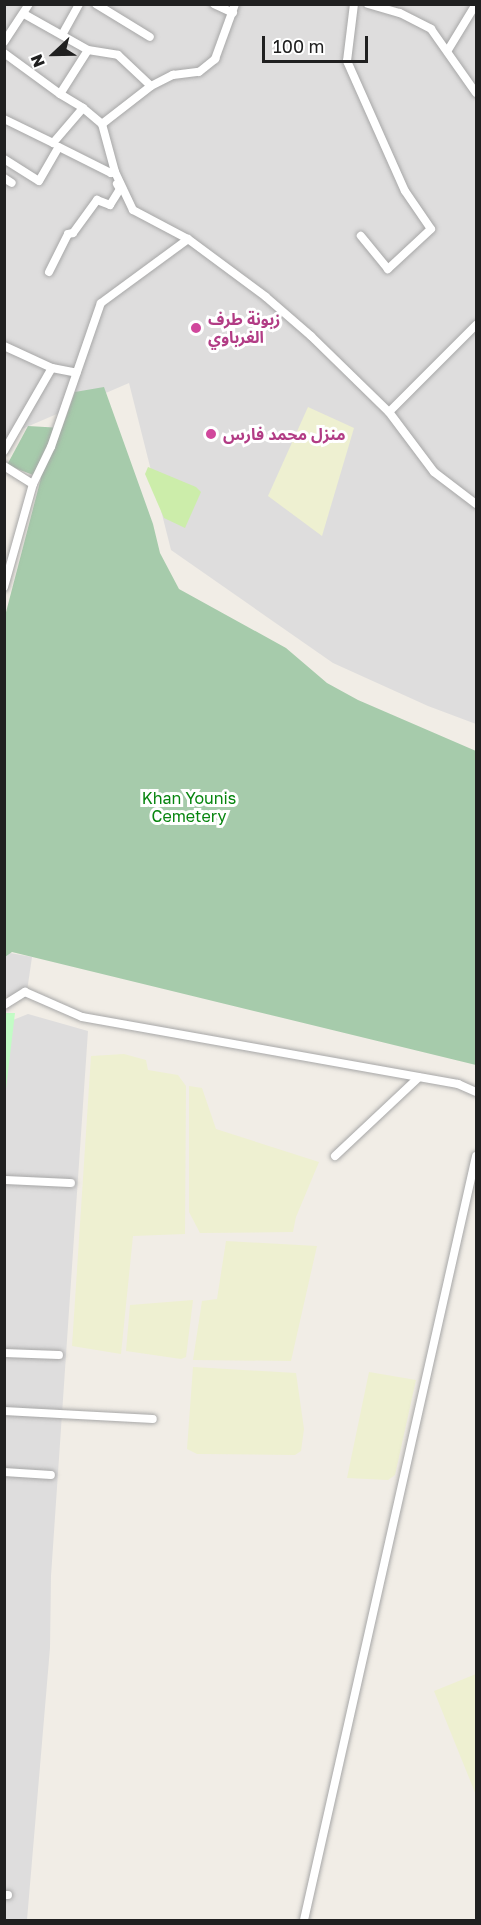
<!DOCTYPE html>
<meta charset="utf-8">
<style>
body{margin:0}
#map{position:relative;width:481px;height:1925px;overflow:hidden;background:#f1ede6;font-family:"Golos Text","Noto Sans Arabic",sans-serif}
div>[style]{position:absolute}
.residential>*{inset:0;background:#dedddd}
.farmland>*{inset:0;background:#eef0d1}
.grass>*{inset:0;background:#ccedaa}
.cemetery>*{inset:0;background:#a6cbab}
.park>*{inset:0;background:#c2fcc5}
.roads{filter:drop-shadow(0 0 2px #a7a7a7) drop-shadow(0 0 2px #a7a7a7)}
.minor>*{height:8px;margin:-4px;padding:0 4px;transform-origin:4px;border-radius:4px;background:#fff}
.dots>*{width:16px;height:16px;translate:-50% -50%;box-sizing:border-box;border:3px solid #fff;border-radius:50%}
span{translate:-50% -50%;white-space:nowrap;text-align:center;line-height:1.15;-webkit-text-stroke:6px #fff;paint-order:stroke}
.hotel-label{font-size:16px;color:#b23c85;font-weight:700}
.left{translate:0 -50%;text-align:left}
.park-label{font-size:16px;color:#07850f}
.frame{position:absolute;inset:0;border:6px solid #202020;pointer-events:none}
.north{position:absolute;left:24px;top:24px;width:60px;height:60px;-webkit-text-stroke:4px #fff;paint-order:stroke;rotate:248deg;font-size:16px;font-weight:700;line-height:24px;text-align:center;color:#202020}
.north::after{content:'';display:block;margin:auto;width:21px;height:27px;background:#202020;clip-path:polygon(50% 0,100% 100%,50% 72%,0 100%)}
.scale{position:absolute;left:262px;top:36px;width:106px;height:27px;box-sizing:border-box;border:3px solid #202020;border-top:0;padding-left:8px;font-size:18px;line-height:21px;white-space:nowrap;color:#202020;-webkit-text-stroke:4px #fff;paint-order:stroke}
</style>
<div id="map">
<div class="residential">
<div style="clip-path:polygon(5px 5px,476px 5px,476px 724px,428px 706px,333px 663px,171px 550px,129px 383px,8px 435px,5px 465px)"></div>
<div style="clip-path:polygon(5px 952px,32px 957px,26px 998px,5px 996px)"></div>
<div style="clip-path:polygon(28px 1014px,88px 1031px,51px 1576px,50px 1648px,27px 1920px,5px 1920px,4px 1019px,13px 1020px)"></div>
</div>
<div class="farmland">
<div style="clip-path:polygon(308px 407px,354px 428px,322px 536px,268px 496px)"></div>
<div style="clip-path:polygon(124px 1054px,146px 1060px,148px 1070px,178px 1075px,186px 1086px,185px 1234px,133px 1236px,121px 1354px,72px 1346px,91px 1056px)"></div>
<div style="clip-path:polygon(189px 1086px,202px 1088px,216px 1129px,319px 1162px,296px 1217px,293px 1232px,200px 1233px,189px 1212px)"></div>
<div style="clip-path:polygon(226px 1241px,317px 1246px,291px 1361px,193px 1360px,202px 1301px,217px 1299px)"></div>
<div style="clip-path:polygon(193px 1300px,186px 1357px,181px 1359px,126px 1351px,130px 1305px)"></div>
<div style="clip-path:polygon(193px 1367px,296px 1373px,304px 1429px,301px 1451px,295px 1455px,197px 1454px,187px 1449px)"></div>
<div style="clip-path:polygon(369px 1372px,416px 1380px,395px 1475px,388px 1480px,347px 1478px)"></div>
<div style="clip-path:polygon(476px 1674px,476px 1795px,434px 1691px)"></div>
</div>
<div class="grass">
<div style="clip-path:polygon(148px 467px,196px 487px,201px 492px,185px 528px,164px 518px,145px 474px)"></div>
</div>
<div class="cemetery">
<div style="clip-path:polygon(104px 387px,153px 524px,160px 553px,179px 589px,286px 648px,327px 683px,358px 700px,476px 751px,476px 1065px,12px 952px,5px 957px,5px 616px,41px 478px,7px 465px,28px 426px,62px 428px,75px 392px)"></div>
</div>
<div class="park">
<div style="clip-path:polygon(5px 1013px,15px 1013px,5px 1097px,4px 1013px)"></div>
</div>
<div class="roads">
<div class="minor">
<div style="left:96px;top:4px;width:63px;rotate:31.4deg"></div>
<div style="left:214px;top:4px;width:21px;rotate:25deg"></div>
<div style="left:354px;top:4px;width:57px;rotate:97deg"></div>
<div style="left:347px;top:61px;width:142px;rotate:66deg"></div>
<div style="left:405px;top:191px;width:46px;rotate:55.6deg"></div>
<div style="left:431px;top:229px;width:59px;rotate:137.1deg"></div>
<div style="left:388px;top:269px;width:43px;rotate:-129.3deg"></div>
<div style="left:368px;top:4px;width:33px;rotate:16deg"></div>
<div style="left:400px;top:13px;width:35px;rotate:27deg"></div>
<div style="left:431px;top:29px;width:78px;rotate:54.9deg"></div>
<div style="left:24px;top:14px;width:73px;rotate:29.4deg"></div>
<div style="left:88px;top:50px;width:30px;rotate:9deg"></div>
<div style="left:118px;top:55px;width:45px;rotate:43.2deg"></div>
<div style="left:62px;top:35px;width:35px;rotate:-61deg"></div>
<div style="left:4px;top:42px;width:45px;rotate:-56.7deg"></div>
<div style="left:448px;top:50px;width:54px;rotate:-58.7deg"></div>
<div style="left:4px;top:53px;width:69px;rotate:36.2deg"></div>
<div style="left:60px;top:94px;width:27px;rotate:31deg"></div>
<div style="left:83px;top:108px;width:25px;rotate:40deg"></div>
<div style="left:102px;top:124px;width:50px;rotate:74.8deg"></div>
<div style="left:115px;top:172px;width:42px;rotate:64.7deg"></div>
<div style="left:133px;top:210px;width:62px;rotate:27.8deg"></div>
<div style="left:188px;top:239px;width:97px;rotate:36.6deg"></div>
<div style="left:266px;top:297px;width:60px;rotate:40.9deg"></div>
<div style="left:311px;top:336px;width:109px;rotate:44.3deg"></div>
<div style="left:389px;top:412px;width:75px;rotate:53.1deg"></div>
<div style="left:434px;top:472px;width:53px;rotate:37.3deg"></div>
<div style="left:60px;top:94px;width:52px;rotate:-57.5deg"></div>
<div style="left:4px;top:119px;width:55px;rotate:26.1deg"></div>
<div style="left:53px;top:143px;width:46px;rotate:-49.4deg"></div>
<div style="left:102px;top:124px;width:62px;rotate:-37.8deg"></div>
<div style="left:151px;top:86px;width:25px;rotate:-27deg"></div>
<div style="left:173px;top:75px;width:26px;rotate:-7deg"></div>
<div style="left:199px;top:72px;width:21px;rotate:-39deg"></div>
<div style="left:215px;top:59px;width:59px;rotate:-70deg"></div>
<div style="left:4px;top:159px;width:41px;rotate:32.2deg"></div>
<div style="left:39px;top:181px;width:39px;rotate:-60deg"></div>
<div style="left:59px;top:147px;width:58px;rotate:26.6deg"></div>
<div style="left:111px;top:173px;width:4px;rotate:-14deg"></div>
<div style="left:4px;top:178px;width:9px;rotate:32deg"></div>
<div style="left:49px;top:272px;width:42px;rotate:-63.4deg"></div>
<div style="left:68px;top:234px;width:5px;rotate:-11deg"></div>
<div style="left:73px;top:233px;width:41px;rotate:-54deg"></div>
<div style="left:97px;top:200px;width:14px;rotate:21deg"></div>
<div style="left:110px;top:205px;width:19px;rotate:-58deg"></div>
<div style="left:120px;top:189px;width:6px;rotate:-121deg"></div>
<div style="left:4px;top:346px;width:53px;rotate:24.6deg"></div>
<div style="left:52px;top:368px;width:25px;rotate:11deg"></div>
<div style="left:389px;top:412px;width:123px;rotate:-45deg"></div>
<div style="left:4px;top:451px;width:96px;rotate:-60deg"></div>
<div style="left:4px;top:466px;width:34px;rotate:32deg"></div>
<div style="left:4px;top:587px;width:107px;rotate:-74.3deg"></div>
<div style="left:33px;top:484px;width:41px;rotate:-64.1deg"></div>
<div style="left:51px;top:447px;width:152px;rotate:-70.9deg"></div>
<div style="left:101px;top:303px;width:108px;rotate:-36.3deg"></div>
<div style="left:4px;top:1005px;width:25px;rotate:-32deg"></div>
<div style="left:25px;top:992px;width:62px;rotate:23.7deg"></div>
<div style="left:82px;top:1017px;width:382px;rotate:10.1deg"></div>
<div style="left:458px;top:1084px;width:20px;rotate:24deg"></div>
<div style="left:335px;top:1156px;width:115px;rotate:-43.2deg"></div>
<div style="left:4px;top:1180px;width:67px;rotate:2.6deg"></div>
<div style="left:4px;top:1353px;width:55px;rotate:2.1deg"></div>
<div style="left:4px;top:1411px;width:149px;rotate:3.1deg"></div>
<div style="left:4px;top:1472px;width:47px;rotate:3.7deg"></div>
<div style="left:4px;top:1895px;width:4px"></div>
<div style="left:304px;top:1920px;width:783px;rotate:-77.31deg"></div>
</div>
</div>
<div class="dots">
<div style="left:196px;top:328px;background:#d1479c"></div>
<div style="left:211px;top:434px;background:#d1479c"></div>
</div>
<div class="hotel-label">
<span class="left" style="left:208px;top:328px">زبونة طرف<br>الغرباوي</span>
<span class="left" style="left:223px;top:434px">منزل محمد فارس</span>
</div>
<div class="park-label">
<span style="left:189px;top:807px">Khan Younis<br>Cemetery</span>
</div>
<div class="frame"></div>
<div class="north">N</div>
<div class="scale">100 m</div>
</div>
